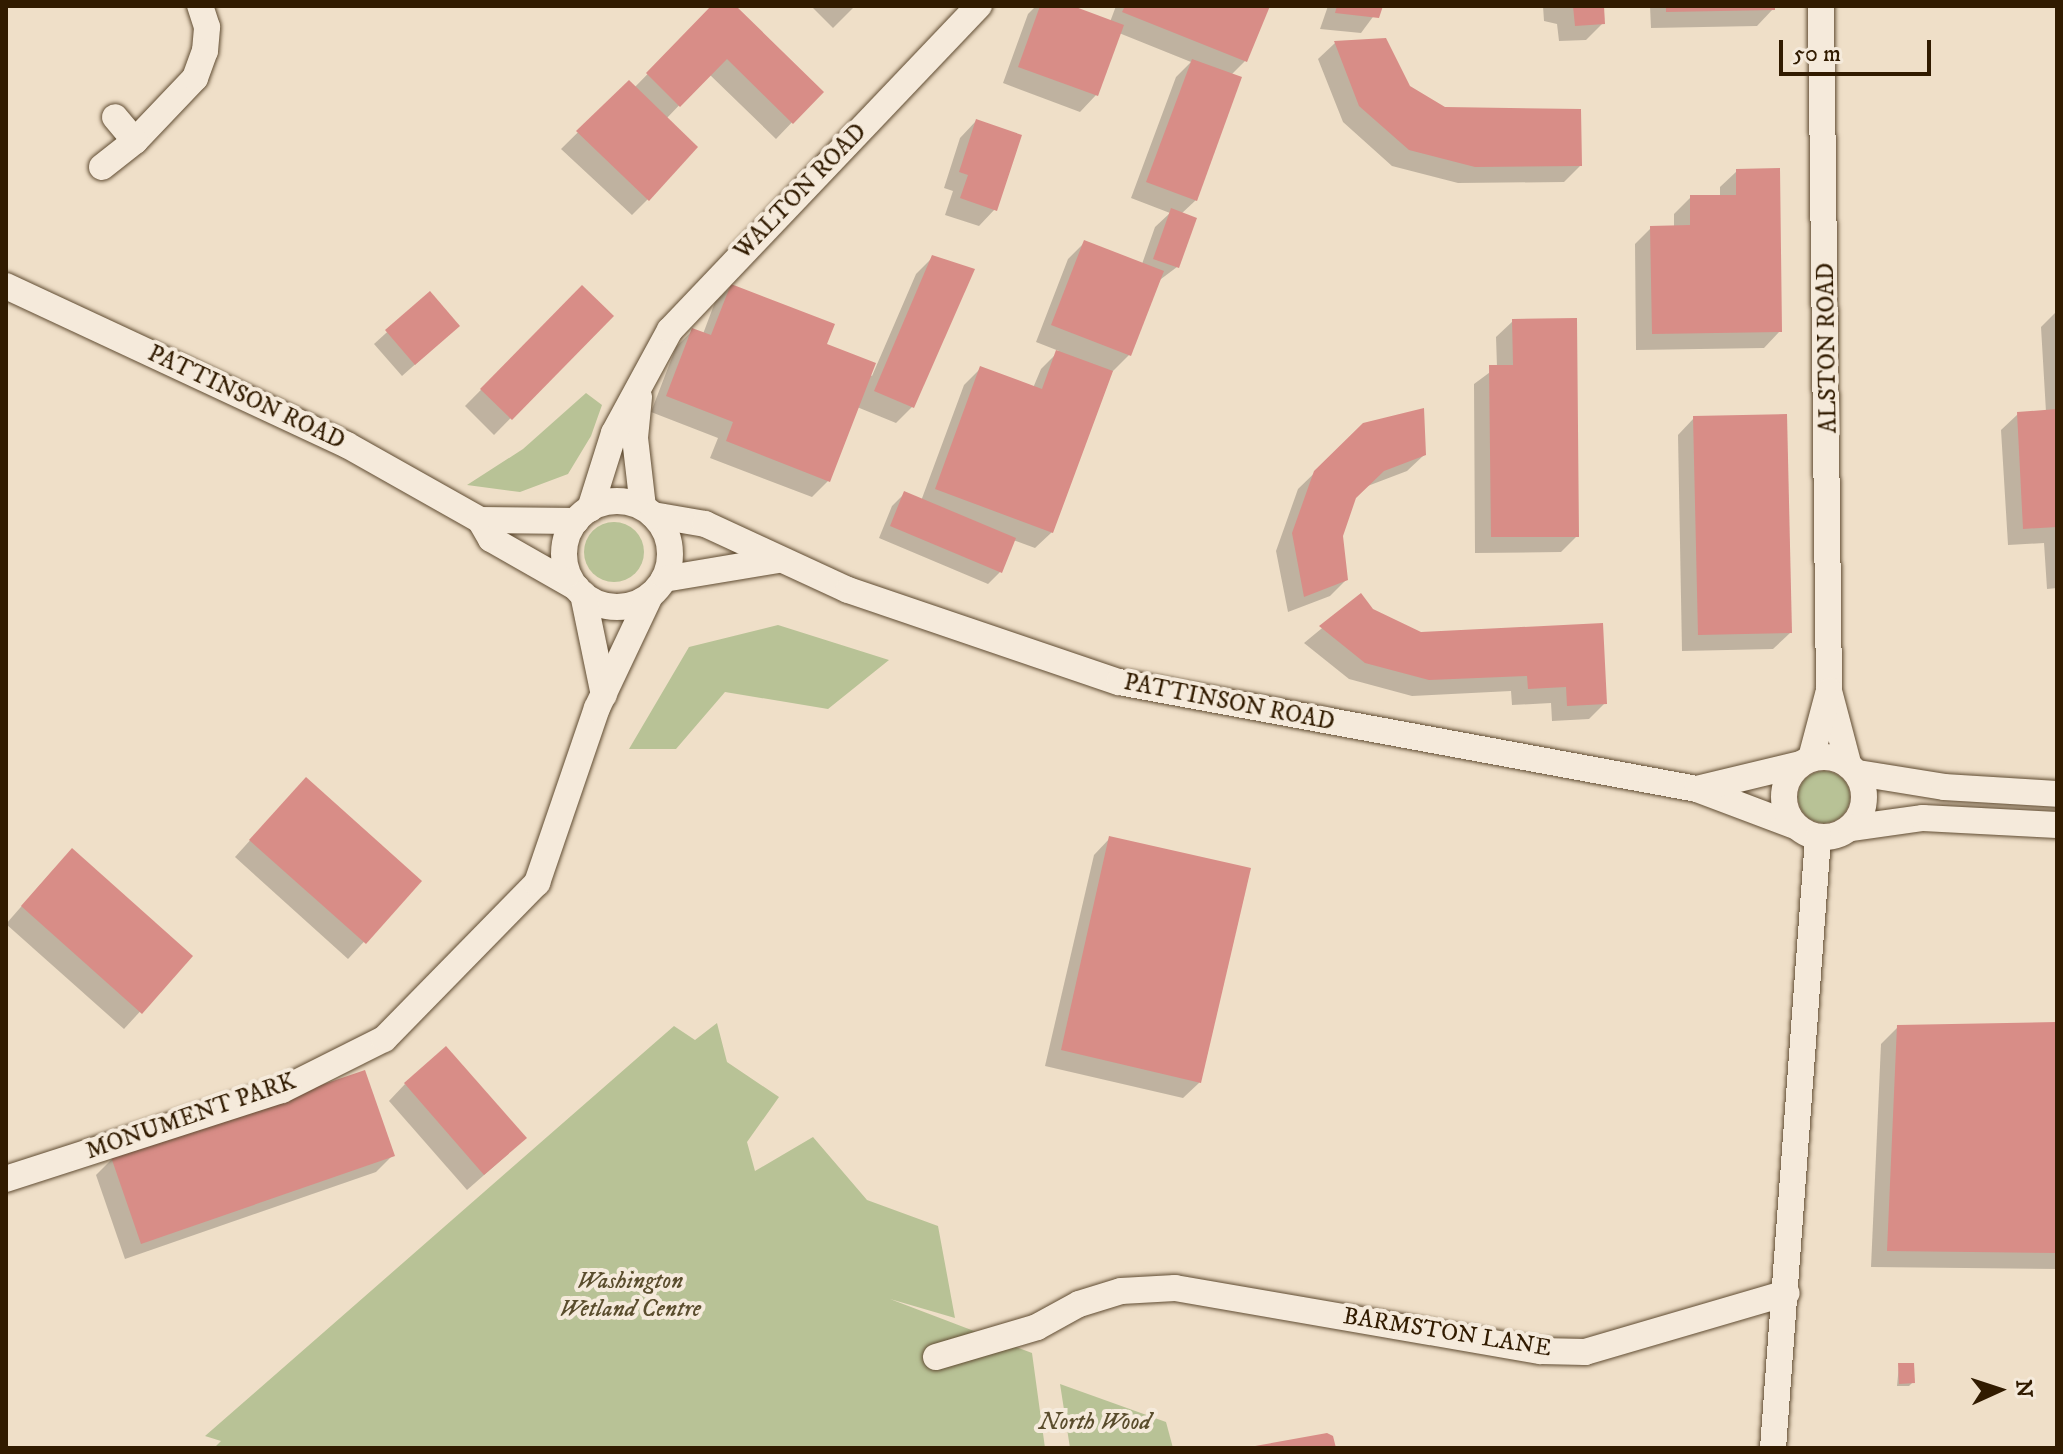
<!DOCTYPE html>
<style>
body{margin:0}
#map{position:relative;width:2063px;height:1454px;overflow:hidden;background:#efdfc8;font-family:"IM FELL DW Pica",serif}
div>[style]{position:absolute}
.green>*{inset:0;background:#b8c296}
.round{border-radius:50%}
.shadow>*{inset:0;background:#0003}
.building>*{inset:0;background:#d88d87}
.roads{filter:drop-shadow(0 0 2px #604c32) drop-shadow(0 0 2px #604c32)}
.minor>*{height:26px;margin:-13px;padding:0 13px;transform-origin:13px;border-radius:13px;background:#f5eadb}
.minor>.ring{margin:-13px;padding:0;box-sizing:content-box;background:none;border:26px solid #f5eadb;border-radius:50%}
span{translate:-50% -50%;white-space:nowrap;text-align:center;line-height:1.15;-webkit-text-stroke:8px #f5eadb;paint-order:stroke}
.street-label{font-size:24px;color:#311b00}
.park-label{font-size:24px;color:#5a4d2d;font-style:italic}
.frame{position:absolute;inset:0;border:8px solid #311b00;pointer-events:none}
.north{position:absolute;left:1959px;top:1350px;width:80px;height:80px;-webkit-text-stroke:6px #f5eadb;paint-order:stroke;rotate:87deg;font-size:22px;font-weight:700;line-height:32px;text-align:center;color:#311b00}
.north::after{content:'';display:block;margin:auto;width:28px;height:36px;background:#311b00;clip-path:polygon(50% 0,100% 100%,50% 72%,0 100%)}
.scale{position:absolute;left:1779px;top:40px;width:152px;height:36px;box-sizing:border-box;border:4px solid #311b00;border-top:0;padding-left:10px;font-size:24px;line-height:28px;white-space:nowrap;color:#311b00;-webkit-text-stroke:6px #f5eadb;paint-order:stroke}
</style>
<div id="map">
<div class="green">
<div style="clip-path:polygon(586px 393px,602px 405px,591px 436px,568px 474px,520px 492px,467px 485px,523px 449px)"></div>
<div class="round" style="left:584px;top:522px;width:60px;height:60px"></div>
<div style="clip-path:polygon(778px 625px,889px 660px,828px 709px,725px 692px,676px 749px,629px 749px,689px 647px)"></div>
<div class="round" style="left:1798px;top:771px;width:52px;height:52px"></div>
<div style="clip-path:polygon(717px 1023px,727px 1062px,779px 1097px,747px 1142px,755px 1171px,813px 1137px,867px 1200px,938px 1226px,955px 1318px,890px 1299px,1032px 1353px,1045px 1448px,214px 1448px,221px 1441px,205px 1436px,674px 1026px,695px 1040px)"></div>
<div style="clip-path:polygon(1060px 1384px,1166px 1422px,1173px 1448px,1070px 1448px)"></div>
</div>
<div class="shadow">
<div style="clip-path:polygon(714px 6px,733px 6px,821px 92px,776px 139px,709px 74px,666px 119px,648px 199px,632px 215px,561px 149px,629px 82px,634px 88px)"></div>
<div style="clip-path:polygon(811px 6px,855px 6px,833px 28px)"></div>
<div style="clip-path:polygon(1036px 6px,1067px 6px,1110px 22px,1116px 6px,1267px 6px,1245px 61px,1231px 75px,1196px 200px,1181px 214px,1177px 267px,1157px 282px,1129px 355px,1112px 372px,1052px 532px,1035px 548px,1013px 540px,1000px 572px,988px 584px,879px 538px,892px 506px,904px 494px,921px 501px,964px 385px,981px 368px,1033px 388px,1041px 369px,1059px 351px,1036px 342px,1068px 259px,1085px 242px,1142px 264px,1155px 227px,1170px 213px,1131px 198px,1176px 77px,1191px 62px,1119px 33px,1096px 95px,1080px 112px,1003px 83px,1028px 14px)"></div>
<div style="clip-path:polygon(1328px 6px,1381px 6px,1361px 33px,1320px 29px)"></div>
<div style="clip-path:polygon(1543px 6px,1602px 6px,1603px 23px,1586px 40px,1559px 41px,1557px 24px,1544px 21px)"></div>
<div style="clip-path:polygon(1650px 6px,1773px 6px,1773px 9px,1757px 26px,1651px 28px)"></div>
<div style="clip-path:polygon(1385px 40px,1408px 87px,1445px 109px,1580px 166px,1564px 182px,1458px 183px,1392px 166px,1343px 122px,1318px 59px,1335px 43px)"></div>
<div style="clip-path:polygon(976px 121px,995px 209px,979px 226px,945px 215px,953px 191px,944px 188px,960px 138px)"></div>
<div style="clip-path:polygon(1737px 171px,1780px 331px,1764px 348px,1636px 350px,1635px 244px,1651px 228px,1674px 228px,1674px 214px,1691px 197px,1720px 197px,1720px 187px)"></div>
<div style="clip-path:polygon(933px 257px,912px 407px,896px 423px,857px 407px,828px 481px,812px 497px,710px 458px,718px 438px,651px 412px,676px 347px,693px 330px,703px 334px,715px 302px,732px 286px,872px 376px,916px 274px)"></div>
<div style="clip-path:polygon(582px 288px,611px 316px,494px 435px,465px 406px)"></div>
<div style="clip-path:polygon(429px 294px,446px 337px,402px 376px,374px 344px)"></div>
<div style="clip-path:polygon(2057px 311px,2057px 588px,2047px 589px,2044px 543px,2008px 545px,2001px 430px,2018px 414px,2046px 412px,2041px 327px)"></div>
<div style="clip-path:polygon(1513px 321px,1577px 536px,1561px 552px,1475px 553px,1474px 384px,1497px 367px,1496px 337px)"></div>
<div style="clip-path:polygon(1694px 418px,1790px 633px,1773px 649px,1682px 651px,1678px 435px)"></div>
<div style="clip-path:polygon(1364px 425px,1424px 455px,1407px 471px,1365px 487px,1354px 497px,1341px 536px,1346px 580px,1330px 596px,1288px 612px,1276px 551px,1298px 489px)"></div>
<div style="clip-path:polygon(1361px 596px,1372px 611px,1421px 634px,1602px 625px,1605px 703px,1589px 719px,1552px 721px,1551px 703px,1512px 705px,1511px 691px,1412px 696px,1349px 679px,1304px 643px)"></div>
<div style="clip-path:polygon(290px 796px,419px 882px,348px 959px,235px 857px)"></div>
<div style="clip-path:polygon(1110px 838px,1200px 1082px,1183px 1098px,1045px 1066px,1094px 855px)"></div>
<div style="clip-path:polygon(55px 868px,190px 957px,124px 1029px,6px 924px)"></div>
<div style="clip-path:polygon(2057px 1024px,2057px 1269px,1871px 1267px,1881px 1044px,1898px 1027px)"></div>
<div style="clip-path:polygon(405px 1084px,508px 1154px,467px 1190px,389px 1101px)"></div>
<div style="clip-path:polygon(392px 1156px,376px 1172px,125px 1259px,96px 1175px,112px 1159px)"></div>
<div style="clip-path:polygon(1899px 1365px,1913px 1382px,1909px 1386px,1897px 1386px)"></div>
</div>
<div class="building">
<div style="clip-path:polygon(711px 6px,736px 6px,824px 92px,793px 124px,727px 59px,680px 107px,646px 73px)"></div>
<div style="clip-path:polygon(1040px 6px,1073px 6px,1124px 25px,1098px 96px,1018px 67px)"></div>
<div style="clip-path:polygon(1125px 6px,1270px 6px,1247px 62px,1122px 12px)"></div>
<div style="clip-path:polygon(1337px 6px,1383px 6px,1379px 18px,1335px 13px)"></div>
<div style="clip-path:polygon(1573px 6px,1604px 6px,1605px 24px,1575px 26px)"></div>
<div style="clip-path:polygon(1666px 6px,1775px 6px,1775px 10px,1666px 12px)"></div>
<div style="clip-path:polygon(1386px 38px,1410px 86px,1445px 107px,1581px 109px,1582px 166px,1475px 167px,1409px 150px,1359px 106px,1334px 41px)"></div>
<div style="clip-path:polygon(1192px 59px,1242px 77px,1197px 201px,1146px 182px)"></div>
<div style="clip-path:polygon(629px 80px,698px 147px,649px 201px,576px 131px)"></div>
<div style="clip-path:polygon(976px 119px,1022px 135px,997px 211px,960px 198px,968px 175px,959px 172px)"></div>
<div style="clip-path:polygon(1780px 168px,1782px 332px,1652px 334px,1650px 226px,1690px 225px,1690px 195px,1736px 195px,1736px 169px)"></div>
<div style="clip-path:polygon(1171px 208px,1197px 218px,1179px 268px,1153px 259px)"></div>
<div style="clip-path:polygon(1084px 240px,1164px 271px,1131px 356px,1051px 325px)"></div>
<div style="clip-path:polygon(932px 255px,975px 269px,914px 408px,874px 391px)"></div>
<div style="clip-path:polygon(731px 284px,835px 324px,827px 344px,876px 363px,830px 482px,726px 441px,733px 422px,666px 396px,692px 328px,711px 335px)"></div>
<div style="clip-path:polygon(582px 285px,614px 316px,512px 420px,480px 389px)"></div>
<div style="clip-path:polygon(430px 291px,460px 326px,415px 365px,385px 330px)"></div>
<div style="clip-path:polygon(1577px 318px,1579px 537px,1491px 537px,1489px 365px,1513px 365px,1512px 319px)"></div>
<div style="clip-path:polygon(1056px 350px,1113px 371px,1053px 533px,935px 489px,980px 366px,1042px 389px)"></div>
<div style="clip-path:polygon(1424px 408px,1426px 455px,1384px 471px,1356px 498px,1343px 536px,1348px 580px,1304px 597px,1292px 533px,1314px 471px,1363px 423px)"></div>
<div style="clip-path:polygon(2057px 409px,2057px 527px,2023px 529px,2017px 412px)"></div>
<div style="clip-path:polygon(1787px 414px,1792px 633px,1698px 635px,1693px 416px)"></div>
<div style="clip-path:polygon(904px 491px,1016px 538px,1002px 573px,890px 526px)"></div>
<div style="clip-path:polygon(1361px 593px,1373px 609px,1421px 632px,1603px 623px,1607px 704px,1567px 706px,1566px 687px,1528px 689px,1527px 676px,1429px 680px,1365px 663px,1319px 626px)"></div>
<div style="clip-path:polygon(306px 777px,422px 881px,366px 944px,249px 840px)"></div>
<div style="clip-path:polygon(1109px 836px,1251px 868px,1201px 1083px,1061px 1050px)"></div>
<div style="clip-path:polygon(72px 848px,193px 956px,142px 1014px,21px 906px)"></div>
<div style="clip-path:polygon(2057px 1022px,2057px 1253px,1887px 1251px,1897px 1025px)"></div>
<div style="clip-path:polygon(446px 1046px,527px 1138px,484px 1175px,404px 1083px)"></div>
<div style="clip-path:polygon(365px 1070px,395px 1156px,141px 1244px,111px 1157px)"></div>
<div style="clip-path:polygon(1898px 1363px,1914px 1363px,1915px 1383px,1899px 1384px)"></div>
<div style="clip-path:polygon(1327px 1433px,1333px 1436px,1336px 1448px,1244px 1448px)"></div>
</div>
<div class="roads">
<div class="minor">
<div style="left:1821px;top:6px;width:685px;rotate:89.33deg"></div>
<div style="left:1829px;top:691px;width:74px;rotate:75.2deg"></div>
<div style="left:135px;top:141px;width:87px;rotate:-46.4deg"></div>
<div style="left:195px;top:78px;width:29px;rotate:-70deg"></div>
<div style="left:205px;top:51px;width:24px;rotate:-85deg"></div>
<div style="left:207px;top:27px;width:22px;rotate:-108deg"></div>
<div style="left:102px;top:167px;width:42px;rotate:-38.2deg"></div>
<div style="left:135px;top:141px;width:31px;rotate:-130deg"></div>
<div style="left:6px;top:286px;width:376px;rotate:25deg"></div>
<div style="left:347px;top:445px;width:153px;rotate:29.4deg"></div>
<div style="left:480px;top:520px;width:96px;rotate:0.6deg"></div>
<div style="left:639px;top:397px;width:41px;rotate:95.6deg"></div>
<div style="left:635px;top:438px;width:69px;rotate:83.4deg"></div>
<div class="ring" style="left:564px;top:501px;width:80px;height:80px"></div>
<div style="left:590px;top:509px;width:80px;rotate:-72.5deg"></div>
<div style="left:614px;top:433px;width:117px;rotate:-61.5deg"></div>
<div style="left:670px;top:330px;width:448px;rotate:-46.4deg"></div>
<div style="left:653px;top:515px;width:53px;rotate:9.8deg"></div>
<div style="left:705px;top:524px;width:157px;rotate:24.8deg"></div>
<div style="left:848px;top:590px;width:286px;rotate:18.8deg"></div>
<div style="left:1119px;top:682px;width:588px;rotate:10.49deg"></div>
<div style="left:1697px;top:789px;width:105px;rotate:20.7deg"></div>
<div style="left:480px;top:520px;width:22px;rotate:60deg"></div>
<div style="left:491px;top:539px;width:99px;rotate:29.7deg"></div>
<div style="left:664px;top:579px;width:116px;rotate:-9.5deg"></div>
<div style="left:583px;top:594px;width:103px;rotate:78.3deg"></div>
<div class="ring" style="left:1784px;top:757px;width:54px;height:54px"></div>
<div style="left:1811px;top:758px;width:66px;rotate:-75.1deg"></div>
<div style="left:1858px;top:773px;width:87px;rotate:9.2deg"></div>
<div style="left:1944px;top:787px;width:113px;rotate:3.5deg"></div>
<div style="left:1697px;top:789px;width:106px;rotate:-13.6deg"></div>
<div style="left:1851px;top:828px;width:73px;rotate:-7.9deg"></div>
<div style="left:1923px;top:818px;width:134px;rotate:3deg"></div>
<div style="left:6px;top:1179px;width:290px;rotate:-17.9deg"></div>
<div style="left:282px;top:1090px;width:114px;rotate:-26.6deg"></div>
<div style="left:384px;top:1039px;width:219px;rotate:-45.6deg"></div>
<div style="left:537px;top:883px;width:185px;rotate:-71.1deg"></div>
<div style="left:597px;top:708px;width:124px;rotate:-64.7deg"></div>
<div style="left:936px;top:1357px;width:105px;rotate:-16.5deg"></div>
<div style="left:1037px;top:1327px;width:48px;rotate:-28.7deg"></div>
<div style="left:1079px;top:1304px;width:44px;rotate:-17.2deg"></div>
<div style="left:1121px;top:1291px;width:54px;rotate:-3.2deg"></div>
<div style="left:1175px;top:1288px;width:371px;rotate:9.8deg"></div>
<div style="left:1541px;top:1351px;width:44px;rotate:1.3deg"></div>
<div style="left:1585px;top:1352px;width:210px;rotate:-16.3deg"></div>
<div style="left:1773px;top:1448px;width:612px;rotate:-85.78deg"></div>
</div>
</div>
<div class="street-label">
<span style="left:801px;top:192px;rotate:-46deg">WALTON ROAD</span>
<span style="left:1828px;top:348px;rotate:-91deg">ALSTON ROAD</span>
<span style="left:246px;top:398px;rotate:25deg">PATTINSON ROAD</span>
<span style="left:1229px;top:703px;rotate:11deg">PATTINSON ROAD</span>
<span style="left:191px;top:1117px;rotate:-19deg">MONUMENT PARK</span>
<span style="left:1447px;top:1333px;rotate:9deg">BARMSTON LANE</span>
</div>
<div class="park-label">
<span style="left:630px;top:1296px">Washington<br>Wetland Centre</span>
<span style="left:1095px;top:1423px">North Wood</span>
</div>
<div class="frame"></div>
<div class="north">N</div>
<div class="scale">50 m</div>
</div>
